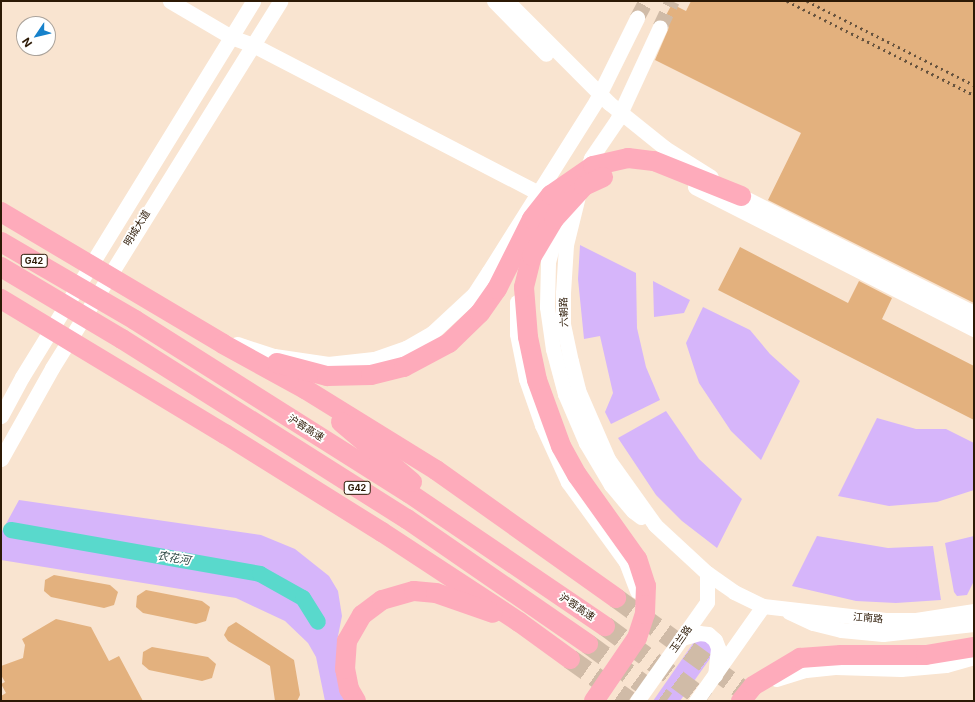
<!DOCTYPE html>
<meta charset="utf-8">
<style>
body{margin:0}
#map{position:relative;width:975px;height:702px;overflow:hidden;background:#f9e4d0;font-family:Inter,"Noto Sans SC",sans-serif}
div>[style]{position:absolute}
.green>*{inset:0;background:#d6b5fa}
.river>*{height:16px;margin:-8px;padding:0 8px;transform-origin:8px;border-radius:8px;background:#59d9cc}
.building>*{inset:0;background:#e3b17e}
.secondary-tunnel>*{height:15px;margin-top:-7.5px;transform-origin:0;background:repeating-linear-gradient(90deg,#d0bba7 0 15px,transparent 0 23px)}
.highway-tunnel>*{height:20px;margin-top:-10px;transform-origin:0;background:repeating-linear-gradient(90deg,#d0bba7 0 20px,transparent 0 30px)}
.secondary>*{height:15px;margin:-7.5px;padding:0 7.5px;transform-origin:7.5px;border-radius:7.5px;background:#fff}
.highway>*{height:20px;margin:-10px;padding:0 10px;transform-origin:10px;border-radius:10px;background:#feabbb}
.rail>*{height:2.5px;margin-top:-1.25px;transform-origin:0;background:repeating-linear-gradient(90deg,#65523e 0 2px,transparent 0 6px)}
span{translate:-50% -50%;white-space:nowrap;text-align:center;line-height:1.15;-webkit-text-stroke:3.5px #fff;paint-order:stroke}
.shield-label span{padding:1px 3px;background:#fff;border:1px solid;border-radius:3px;-webkit-text-stroke-width:0}
.shield-label{font-size:9px;color:#2c1905;font-weight:700}
.street-label{font-size:10px;color:#2c1905}
.water-label{font-size:11px;color:#2c4844;font-style:italic}
.frame{position:absolute;inset:0;border:2px solid #2c1905;pointer-events:none}
.north{position:absolute;left:16px;top:16px;width:40px;height:40px;box-sizing:border-box;background:#fff;border:1px solid #aba39b;border-radius:50%;rotate:235deg;font-size:11px;font-weight:700;line-height:16px;text-align:center;color:#2c1905}
.north::after{content:'';display:block;margin:auto;width:14px;height:18px;background:#1681cb;clip-path:polygon(50% 0,100% 100%,50% 72%,0 100%)}
</style>
<div id="map">
<div class="green">
<div style="clip-path:polygon(580px 245px,636px 273px,637px 328px,646px 367px,660px 400px,611px 424px,605px 412px,613px 393px,600px 336px,584px 339px,578px 279px)"></div>
<div style="clip-path:polygon(653px 281px,690px 300px,684px 313px,654px 317px)"></div>
<div style="clip-path:polygon(703px 307px,750px 330px,770px 354px,800px 381px,761px 460px,731px 431px,699px 383px,686px 343px)"></div>
<div style="clip-path:polygon(666px 411px,699px 459px,742px 499px,717px 548px,682px 521px,656px 495px,618px 438px)"></div>
<div style="clip-path:polygon(877px 418px,916px 429px,946px 429px,974px 443px,974px 490px,937px 502px,889px 506px,838px 496px)"></div>
<div style="clip-path:polygon(19px 500px,261px 535px,295px 549px,329px 576px,338px 591px,342px 616px,337px 641px,352px 701px,325px 701px,316px 657px,308px 643px,285px 621px,236px 598px,1px 560px,1px 533px)"></div>
<div style="clip-path:polygon(817px 536px,888px 548px,933px 546px,941px 600px,896px 603px,856px 601px,792px 586px)"></div>
<div style="clip-path:polygon(974px 536px,974px 581px,967px 595px,957px 596px,954px 592px,945px 543px)"></div>
<div style="clip-path:polygon(703px 639px,711px 646px,711px 657px,680px 701px,653px 701px,694px 642px)"></div>
</div>
<div class="river">
<div style="left:11px;top:530px;width:253px;rotate:10deg"></div>
<div style="left:260px;top:574px;width:49px;rotate:29.2deg"></div>
<div style="left:303px;top:598px;width:28px;rotate:58deg"></div>
</div>
<div class="building">
<div style="clip-path:polygon(691px 1px,974px 1px,974px 303px,768px 200px,801px 133px,655px 60px,668px 30px,669px 26px,664px 19px,672px 4px,686px 11px)"></div>
<div style="clip-path:polygon(740px 247px,848px 303px,859px 281px,892px 298px,882px 319px,974px 366px,974px 420px,718px 290px)"></div>
<div style="clip-path:polygon(54px 575px,110px 585px,118px 592px,114px 605px,104px 608px,51px 597px,44px 591px,45px 580px)"></div>
<div style="clip-path:polygon(146px 590px,202px 601px,210px 607px,206px 621px,196px 624px,143px 613px,136px 607px,137px 596px)"></div>
<div style="clip-path:polygon(56px 619px,91px 627px,109px 661px,119px 656px,143px 701px,1px 701px,1px 696px,6px 693px,1px 684px,5px 682px,1px 675px,1px 666px,23px 658px,25px 645px,22px 639px)"></div>
<div style="clip-path:polygon(236px 622px,294px 660px,300px 695px,297px 701px,275px 701px,270px 666px,228px 641px,224px 635px,228px 627px)"></div>
<div style="clip-path:polygon(152px 647px,208px 657px,216px 664px,212px 678px,202px 681px,149px 670px,142px 664px,143px 652px)"></div>
</div>
<div class="secondary-tunnel">
<div style="left:637px;top:18px;width:19px;rotate:-62deg"></div>
<div style="left:660px;top:27px;width:29px;rotate:-65deg"></div>
</div>
<div class="highway-tunnel">
<div style="left:616px;top:598px;width:175px;rotate:36deg"></div>
<div style="left:605px;top:626px;width:126px;rotate:36.6deg"></div>
<div style="left:588px;top:644px;width:97px;rotate:36.2deg"></div>
<div style="left:570px;top:659px;width:72px;rotate:35.4deg"></div>
</div>
<div class="secondary">
<div style="left:170px;top:1px;width:71px;rotate:30.5deg"></div>
<div style="left:231px;top:37px;width:23px;rotate:20deg"></div>
<div style="left:253px;top:45px;width:320px;rotate:27.4deg"></div>
<div style="left:494px;top:1px;width:74px;rotate:45.5deg"></div>
<div style="left:507px;top:1px;width:144px;rotate:45deg"></div>
<div style="left:609px;top:103px;width:72px;rotate:38.8deg"></div>
<div style="left:665px;top:148px;width:54px;rotate:32.2deg"></div>
<div style="left:585px;top:174px;width:17px;rotate:-69deg"></div>
<div style="left:591px;top:158px;width:46px;rotate:-55.6deg"></div>
<div style="left:617px;top:120px;width:102px;rotate:-65.2deg"></div>
<div style="left:695px;top:187px;width:313px;rotate:27deg"></div>
<div style="left:731px;top:191px;width:272px;rotate:26.7deg"></div>
<div style="left:578px;top:196px;width:50px;rotate:103.8deg"></div>
<div style="left:566px;top:245px;width:48px;rotate:93.6deg"></div>
<div style="left:563px;top:293px;width:31px;rotate:90deg"></div>
<div style="left:563px;top:324px;width:38px;rotate:78deg"></div>
<div style="left:571px;top:361px;width:30px;rotate:76deg"></div>
<div style="left:578px;top:390px;width:75px;rotate:66.5deg"></div>
<div style="left:608px;top:459px;width:81px;rotate:54.5deg"></div>
<div style="left:655px;top:525px;width:71px;rotate:42.7deg"></div>
<div style="left:707px;top:573px;width:33px;rotate:35deg"></div>
<div style="left:734px;top:592px;width:32px;rotate:26deg"></div>
<div style="left:763px;top:606px;width:123px;rotate:6.5deg"></div>
<div style="left:885px;top:620px;width:31px"></div>
<div style="left:916px;top:620px;width:59px;rotate:-8.8deg"></div>
<div style="left:559px;top:222px;width:41px;rotate:105.4deg"></div>
<div style="left:548px;top:262px;width:45px;rotate:91.3deg"></div>
<div style="left:547px;top:307px;width:42px;rotate:81.9deg"></div>
<div style="left:553px;top:349px;width:47px;rotate:75.1deg"></div>
<div style="left:565px;top:394px;width:53px;rotate:66.8deg"></div>
<div style="left:586px;top:443px;width:49px;rotate:59.2deg"></div>
<div style="left:611px;top:485px;width:34px;rotate:50deg"></div>
<div style="left:633px;top:511px;width:10px;rotate:37deg"></div>
<div style="left:517px;top:302px;width:32px;rotate:90deg"></div>
<div style="left:517px;top:334px;width:46px;rotate:78.7deg"></div>
<div style="left:526px;top:379px;width:49px;rotate:70.8deg"></div>
<div style="left:542px;top:425px;width:63px;rotate:65.5deg"></div>
<div style="left:568px;top:482px;width:99px;rotate:54.1deg"></div>
<div style="left:626px;top:562px;width:31px;rotate:69deg"></div>
<div style="left:237px;top:344px;width:39px;rotate:18deg"></div>
<div style="left:274px;top:356px;width:55px;rotate:8.4deg"></div>
<div style="left:328px;top:364px;width:46px;rotate:-6.2deg"></div>
<div style="left:374px;top:359px;width:34px;rotate:-19deg"></div>
<div style="left:406px;top:348px;width:30px;rotate:-30deg"></div>
<div style="left:432px;top:333px;width:57px;rotate:-42.9deg"></div>
<div style="left:474px;top:294px;width:27px;rotate:-57deg"></div>
<div style="left:489px;top:271px;width:201px;rotate:-57.8deg"></div>
<div style="left:596px;top:101px;width:93px;rotate:-63.7deg"></div>
<div style="left:1px;top:416px;width:44px;rotate:-61.7deg"></div>
<div style="left:22px;top:377px;width:441px;rotate:-58.4deg"></div>
<div style="left:1px;top:459px;width:104px;rotate:-60.7deg"></div>
<div style="left:52px;top:368px;width:432px;rotate:-58.1deg"></div>
<div style="left:789px;top:612px;width:26px;rotate:25deg"></div>
<div style="left:813px;top:623px;width:29px;rotate:14deg"></div>
<div style="left:841px;top:630px;width:42px;rotate:5.4deg"></div>
<div style="left:883px;top:634px;width:92px;rotate:-6.3deg"></div>
<div style="left:682px;top:638px;width:18px;rotate:-16deg"></div>
<div style="left:699px;top:633px;width:9px;rotate:6deg"></div>
<div style="left:708px;top:634px;width:9px;rotate:41deg"></div>
<div style="left:715px;top:640px;width:9px;rotate:69deg"></div>
<div style="left:718px;top:648px;width:27px;rotate:96deg"></div>
<div style="left:776px;top:679px;width:31px;rotate:-17deg"></div>
<div style="left:806px;top:670px;width:29px;rotate:-6deg"></div>
<div style="left:835px;top:667px;width:66px;rotate:1.7deg"></div>
<div style="left:901px;top:669px;width:45px;rotate:-5.1deg"></div>
<div style="left:946px;top:665px;width:29px;rotate:-16deg"></div>
<div style="left:637px;top:701px;width:121px;rotate:-54.7deg"></div>
<div style="left:707px;top:602px;width:29px;rotate:-90deg"></div>
<div style="left:696px;top:701px;width:116px;rotate:-54.8deg"></div>
</div>
<div class="highway">
<div style="left:1px;top:212px;width:258px;rotate:30.7deg"></div>
<div style="left:223px;top:344px;width:94px;rotate:28.8deg"></div>
<div style="left:305px;top:389px;width:154px;rotate:31.7deg"></div>
<div style="left:436px;top:470px;width:221px;rotate:35.4deg"></div>
<div style="left:1px;top:242px;width:155px;rotate:30.2deg"></div>
<div style="left:135px;top:320px;width:324px;rotate:32.3deg"></div>
<div style="left:409px;top:493px;width:237px;rotate:34.2deg"></div>
<div style="left:1px;top:267px;width:141px;rotate:30.8deg"></div>
<div style="left:122px;top:339px;width:337px;rotate:32.3deg"></div>
<div style="left:407px;top:519px;width:220px;rotate:34.6deg"></div>
<div style="left:1px;top:299px;width:262px;rotate:31.1deg"></div>
<div style="left:225px;top:434px;width:185px;rotate:32deg"></div>
<div style="left:382px;top:532px;width:164px;rotate:33.3deg"></div>
<div style="left:519px;top:622px;width:63px;rotate:36deg"></div>
<div style="left:277px;top:363px;width:52px;rotate:14.6deg"></div>
<div style="left:327px;top:376px;width:44px;rotate:-1.3deg"></div>
<div style="left:371px;top:375px;width:34px;rotate:-14deg"></div>
<div style="left:404px;top:367px;width:51px;rotate:-28.1deg"></div>
<div style="left:449px;top:343px;width:43px;rotate:-44.1deg"></div>
<div style="left:480px;top:313px;width:29px;rotate:-55deg"></div>
<div style="left:497px;top:289px;width:78px;rotate:-63.4deg"></div>
<div style="left:532px;top:219px;width:31px;rotate:-52deg"></div>
<div style="left:551px;top:195px;width:51px;rotate:-34.6deg"></div>
<div style="left:593px;top:166px;width:36px;rotate:-13deg"></div>
<div style="left:628px;top:158px;width:26px;rotate:7deg"></div>
<div style="left:654px;top:161px;width:94px;rotate:21.9deg"></div>
<div style="left:341px;top:422px;width:93px;rotate:40.2deg"></div>
<div style="left:356px;top:701px;width:14px;rotate:-120deg"></div>
<div style="left:349px;top:689px;width:20px;rotate:-101deg"></div>
<div style="left:345px;top:669px;width:28px;rotate:-86deg"></div>
<div style="left:347px;top:641px;width:30px;rotate:-60deg"></div>
<div style="left:362px;top:615px;width:25px;rotate:-37deg"></div>
<div style="left:382px;top:600px;width:33px;rotate:-16deg"></div>
<div style="left:414px;top:591px;width:22px;rotate:5deg"></div>
<div style="left:436px;top:593px;width:60px;rotate:19.3deg"></div>
<div style="left:594px;top:701px;width:76px;rotate:-55.7deg"></div>
<div style="left:637px;top:638px;width:25px;rotate:-72deg"></div>
<div style="left:645px;top:614px;width:28px;rotate:-88deg"></div>
<div style="left:646px;top:586px;width:28px;rotate:-108deg"></div>
<div style="left:637px;top:559px;width:103px;rotate:-125.5deg"></div>
<div style="left:577px;top:475px;width:33px;rotate:-119deg"></div>
<div style="left:561px;top:446px;width:70px;rotate:-110deg"></div>
<div style="left:537px;top:380px;width:44px;rotate:-101.8deg"></div>
<div style="left:528px;top:337px;width:50px;rotate:-94.6deg"></div>
<div style="left:524px;top:287px;width:32px;rotate:-76deg"></div>
<div style="left:532px;top:256px;width:43px;rotate:-59.3deg"></div>
<div style="left:554px;top:219px;width:45px;rotate:-47.7deg"></div>
<div style="left:584px;top:186px;width:21px;rotate:-25deg"></div>
<div style="left:741px;top:701px;width:19px;rotate:-51deg"></div>
<div style="left:753px;top:686px;width:55px;rotate:-30.8deg"></div>
<div style="left:800px;top:658px;width:41px;rotate:-4.2deg"></div>
<div style="left:841px;top:655px;width:85px"></div>
<div style="left:926px;top:655px;width:49px;rotate:-9.5deg"></div>
</div>
<div class="rail">
<div style="left:787px;top:1px;width:209px;rotate:26.7deg"></div>
<div style="left:807px;top:1px;width:187px;rotate:26.7deg"></div>
</div>
<div class="shield-label">
<span style="left:34px;top:261px">G42</span>
<span style="left:357px;top:488px">G42</span>
</div>
<div class="street-label">
<span style="left:137px;top:228px;rotate:-58deg">明城大道</span>
<span style="left:564px;top:312px;rotate:-92deg">六朝路</span>
<span style="left:306px;top:428px;rotate:32deg">沪蓉高速</span>
<span style="left:577px;top:607px;rotate:34deg">沪蓉高速</span>
<span style="left:868px;top:618px;rotate:5deg">江南路</span>
<span style="left:681px;top:639px;rotate:-55deg">玉兰路</span>
</div>
<div class="water-label">
<span style="left:174px;top:558px;rotate:10deg">农花河</span>
</div>
<div class="frame"></div>
<div class="north">N</div>
</div>
